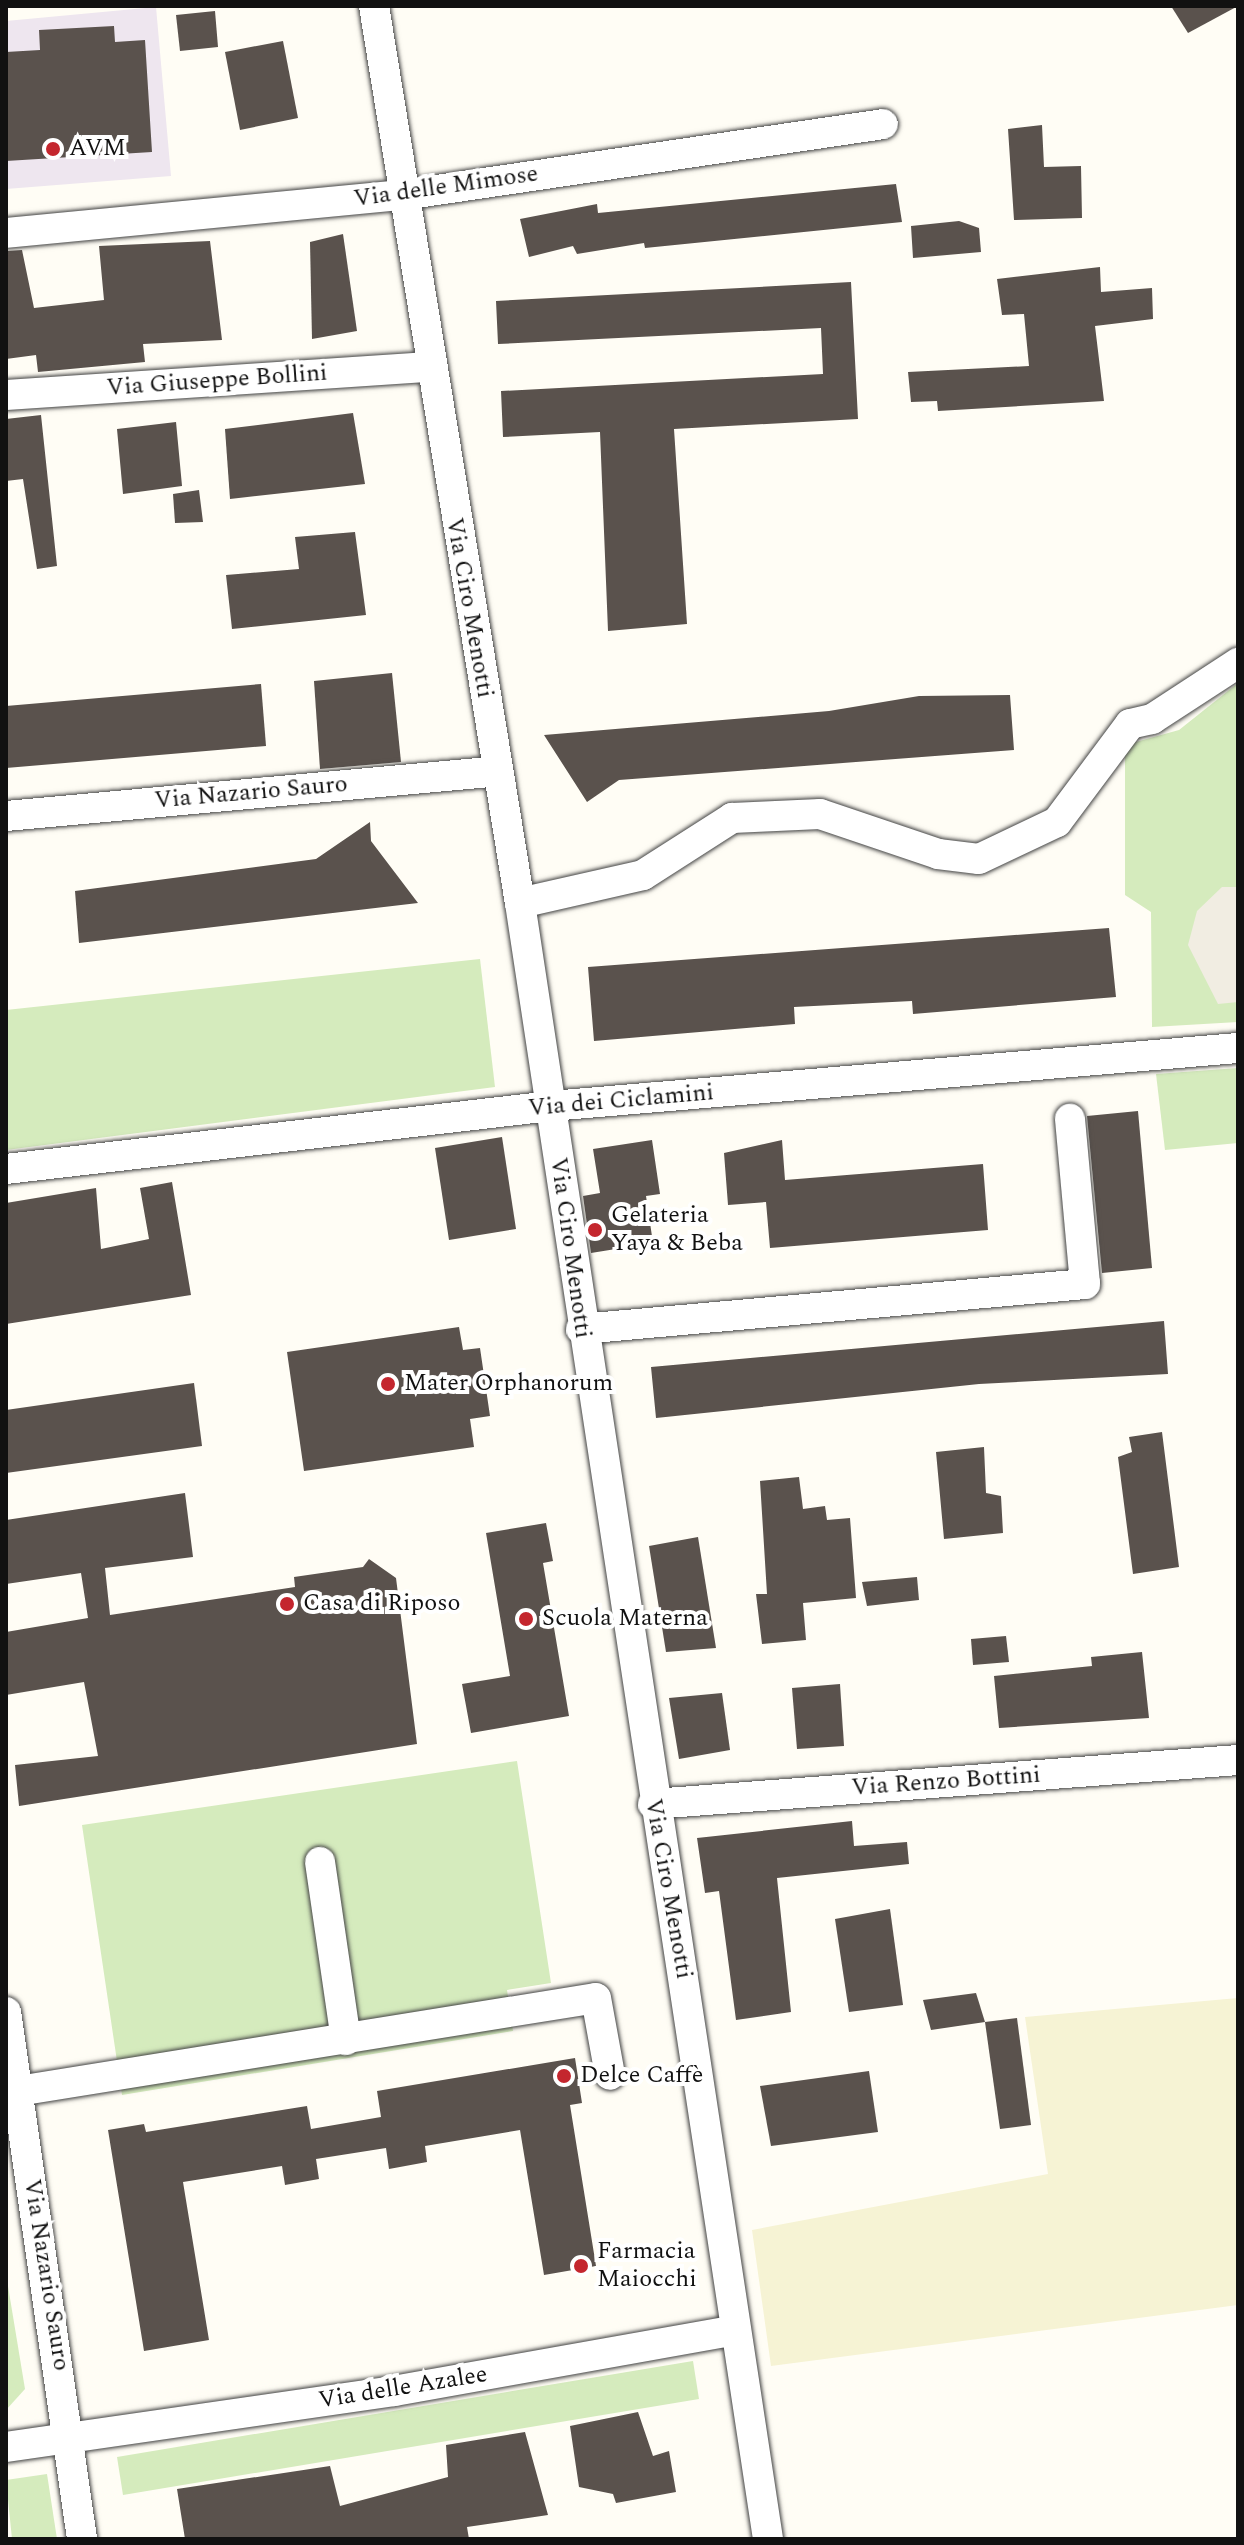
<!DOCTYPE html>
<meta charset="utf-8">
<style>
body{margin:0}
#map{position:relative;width:1244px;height:2545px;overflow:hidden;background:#fffdf5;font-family:Spectral,serif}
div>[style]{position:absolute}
.industrial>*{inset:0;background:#eee6ef}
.farmland>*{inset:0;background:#f6f3d4}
.green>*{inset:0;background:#d5ebbd}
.plaza>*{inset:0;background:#f1ede2}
.building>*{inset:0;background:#5a524d}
.roads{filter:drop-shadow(0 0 2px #444) drop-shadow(0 0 2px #444)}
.minor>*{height:30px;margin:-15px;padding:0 15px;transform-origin:15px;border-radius:15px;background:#fff}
.dots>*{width:22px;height:22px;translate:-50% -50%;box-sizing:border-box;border:4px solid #fff;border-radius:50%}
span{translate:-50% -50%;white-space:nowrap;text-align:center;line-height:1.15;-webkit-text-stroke:8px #fff;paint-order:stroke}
.poi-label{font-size:24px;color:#111}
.left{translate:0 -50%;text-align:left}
.street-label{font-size:24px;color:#111}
.frame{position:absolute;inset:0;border:8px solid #111;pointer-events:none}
</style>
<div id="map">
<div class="industrial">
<div style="clip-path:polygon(156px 7px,171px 176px,6px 189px,6px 21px)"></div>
</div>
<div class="farmland">
<div style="clip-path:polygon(1238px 1998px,1238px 2305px,771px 2366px,752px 2230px,1048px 2174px,1025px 2017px)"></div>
</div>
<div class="green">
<div style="clip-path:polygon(1238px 683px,1238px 1022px,1152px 1027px,1151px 912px,1125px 895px,1125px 745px,1179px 730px)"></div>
<div style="clip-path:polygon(480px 959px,495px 1087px,6px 1150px,6px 1010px)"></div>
<div style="clip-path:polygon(1238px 1068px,1238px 1143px,1165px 1150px,1156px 1074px)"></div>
<div style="clip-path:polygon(517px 1761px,551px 1983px,507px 1990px,513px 2031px,122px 2095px,82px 1825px)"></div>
<div style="clip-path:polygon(6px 2274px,25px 2389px,6px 2410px)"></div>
<div style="clip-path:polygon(693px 2361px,699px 2399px,123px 2495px,117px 2457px)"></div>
<div style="clip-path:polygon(47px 2474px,57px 2539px,12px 2539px,6px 2480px)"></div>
</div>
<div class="plaza">
<div style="clip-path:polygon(1222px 887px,1238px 887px,1238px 1002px,1218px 1004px,1188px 945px,1197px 911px)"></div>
</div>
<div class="building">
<div style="clip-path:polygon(1171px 6px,1238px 6px,1188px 33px)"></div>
<div style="clip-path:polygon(215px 11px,218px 47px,180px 51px,176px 15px)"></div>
<div style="clip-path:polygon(114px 26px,115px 42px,145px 40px,152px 152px,6px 161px,6px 52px,40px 50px,39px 30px)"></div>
<div style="clip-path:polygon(283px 41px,298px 118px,240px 130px,225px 52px)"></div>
<div style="clip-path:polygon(1042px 125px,1044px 167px,1081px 166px,1082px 218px,1014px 220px,1008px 129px)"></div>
<div style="clip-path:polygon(896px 184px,902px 222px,645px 248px,644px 243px,577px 254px,573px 246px,529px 257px,520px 219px,597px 204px,598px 213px)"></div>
<div style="clip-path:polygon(959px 221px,979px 228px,981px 252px,913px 258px,911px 226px)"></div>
<div style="clip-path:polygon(343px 234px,357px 331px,312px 339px,310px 242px)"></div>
<div style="clip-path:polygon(210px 241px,222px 340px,143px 344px,145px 362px,38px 372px,36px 355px,6px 359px,6px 251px,22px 250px,34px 308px,104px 300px,99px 246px)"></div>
<div style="clip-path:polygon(1100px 267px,1101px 292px,1152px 288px,1153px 319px,1095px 326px,1104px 401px,938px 411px,937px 401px,911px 402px,908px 372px,1029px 366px,1024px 314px,1002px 315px,997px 279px)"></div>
<div style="clip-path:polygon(851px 282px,858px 419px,674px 429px,687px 624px,608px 631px,600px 432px,503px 437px,501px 391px,823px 374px,821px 328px,498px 344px,496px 301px)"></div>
<div style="clip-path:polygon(353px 413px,365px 484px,230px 499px,225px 429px)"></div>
<div style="clip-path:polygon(41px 415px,57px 566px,37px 569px,23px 479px,6px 481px,6px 419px)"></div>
<div style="clip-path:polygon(176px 422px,182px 486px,123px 494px,117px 429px)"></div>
<div style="clip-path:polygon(199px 490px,203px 522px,175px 523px,173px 494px)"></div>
<div style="clip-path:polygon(355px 532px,366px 615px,232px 629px,226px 575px,299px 569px,295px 537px)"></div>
<div style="clip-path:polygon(392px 673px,401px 762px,320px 769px,314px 681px)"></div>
<div style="clip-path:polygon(261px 684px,266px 746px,6px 768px,6px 706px)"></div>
<div style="clip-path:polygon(1010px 695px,1014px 750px,619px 780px,587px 802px,544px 735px,829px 711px,919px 696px)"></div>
<div style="clip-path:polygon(370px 822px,371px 841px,418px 903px,79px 943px,75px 891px,316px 859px)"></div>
<div style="clip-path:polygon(1109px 928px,1116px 997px,913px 1014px,912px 1001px,794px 1007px,795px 1024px,594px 1041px,588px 967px)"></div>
<div style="clip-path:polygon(1138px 1111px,1152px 1268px,1102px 1273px,1087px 1116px)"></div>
<div style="clip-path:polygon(502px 1137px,516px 1229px,449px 1240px,435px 1148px)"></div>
<div style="clip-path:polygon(652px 1140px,660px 1194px,646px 1196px,653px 1243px,591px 1253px,583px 1196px,600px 1193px,593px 1149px)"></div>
<div style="clip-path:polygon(782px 1140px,785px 1180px,983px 1164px,988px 1230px,770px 1248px,766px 1202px,728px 1205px,724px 1153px)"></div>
<div style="clip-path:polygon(172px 1182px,191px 1295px,6px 1324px,6px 1203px,96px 1188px,101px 1249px,149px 1239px,140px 1188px)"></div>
<div style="clip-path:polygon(1164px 1321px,1168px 1374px,979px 1384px,656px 1418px,651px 1367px)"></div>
<div style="clip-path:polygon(459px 1327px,463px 1350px,480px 1348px,490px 1416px,470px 1419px,474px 1447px,304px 1471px,287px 1352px)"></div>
<div style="clip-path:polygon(194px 1383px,202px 1446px,6px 1473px,6px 1410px)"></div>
<div style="clip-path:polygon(1162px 1432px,1179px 1567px,1133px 1574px,1118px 1457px,1132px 1452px,1129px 1437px)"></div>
<div style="clip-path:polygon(984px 1447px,986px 1493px,1001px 1496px,1003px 1533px,944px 1539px,936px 1452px)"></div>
<div style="clip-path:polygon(799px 1477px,803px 1509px,825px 1506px,827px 1520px,850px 1518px,856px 1598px,803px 1603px,806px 1640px,762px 1644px,756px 1594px,767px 1594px,760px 1481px)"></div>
<div style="clip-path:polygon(185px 1493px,193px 1557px,105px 1568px,110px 1615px,295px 1587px,294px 1577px,363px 1567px,369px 1559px,396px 1578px,417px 1744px,19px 1806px,15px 1765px,98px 1756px,84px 1682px,6px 1695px,6px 1632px,88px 1618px,81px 1573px,6px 1584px,6px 1520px)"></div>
<div style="clip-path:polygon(546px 1523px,553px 1561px,543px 1563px,569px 1716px,471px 1733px,462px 1684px,510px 1676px,486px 1533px)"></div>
<div style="clip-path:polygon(698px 1537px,716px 1648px,666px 1652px,649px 1546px)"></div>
<div style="clip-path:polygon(917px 1577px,919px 1600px,867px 1606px,862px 1582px)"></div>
<div style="clip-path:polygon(1006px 1636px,1009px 1662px,973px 1665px,971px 1639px)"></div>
<div style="clip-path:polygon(1142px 1652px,1149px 1718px,999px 1728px,994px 1676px,1092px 1666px,1091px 1657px)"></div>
<div style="clip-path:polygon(840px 1684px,844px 1746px,797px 1749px,792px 1688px)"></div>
<div style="clip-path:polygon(722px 1693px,730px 1750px,679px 1759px,669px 1698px)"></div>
<div style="clip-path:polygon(852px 1821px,854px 1846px,907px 1842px,909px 1864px,777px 1878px,791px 2012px,736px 2020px,719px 1891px,705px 1893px,697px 1838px)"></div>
<div style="clip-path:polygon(890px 1909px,903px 2005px,849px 2012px,835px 1919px)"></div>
<div style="clip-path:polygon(976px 1993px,985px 2022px,931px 2030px,923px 2000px)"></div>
<div style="clip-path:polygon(1017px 2018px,1031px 2125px,1000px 2129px,985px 2022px)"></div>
<div style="clip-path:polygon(575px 2058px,582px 2103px,570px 2105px,596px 2266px,544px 2275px,520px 2130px,425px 2146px,427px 2162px,389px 2169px,386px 2148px,316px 2159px,319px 2179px,285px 2185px,282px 2166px,183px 2182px,209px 2340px,144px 2351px,108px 2130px,144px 2124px,146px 2132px,307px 2106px,311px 2129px,381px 2117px,377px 2091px)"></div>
<div style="clip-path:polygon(869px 2071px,878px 2132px,771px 2146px,760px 2086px)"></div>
<div style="clip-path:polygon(638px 2412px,653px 2456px,669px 2451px,676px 2492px,616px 2503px,613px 2494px,579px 2487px,570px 2426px)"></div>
<div style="clip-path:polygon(525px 2432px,548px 2515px,467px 2527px,469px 2539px,185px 2539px,177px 2489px,330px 2466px,340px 2506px,448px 2477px,446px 2445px)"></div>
</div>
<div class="roads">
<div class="minor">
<div style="left:374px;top:6px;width:909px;rotate:80.76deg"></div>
<div style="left:520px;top:903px;width:1655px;rotate:81.38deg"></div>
<div style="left:6px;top:233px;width:399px;rotate:-5.5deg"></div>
<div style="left:403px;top:195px;width:485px;rotate:-8.4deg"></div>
<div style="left:6px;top:395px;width:424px;rotate:-3.8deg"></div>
<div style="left:6px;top:816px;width:493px;rotate:-5.2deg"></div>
<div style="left:520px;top:903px;width:126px;rotate:-12.8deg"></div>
<div style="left:643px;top:875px;width:106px;rotate:-32.6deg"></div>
<div style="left:732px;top:818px;width:88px;rotate:-2.6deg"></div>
<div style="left:820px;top:814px;width:125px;rotate:18.7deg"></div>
<div style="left:938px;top:854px;width:41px;rotate:7deg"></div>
<div style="left:979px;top:859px;width:86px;rotate:-25.4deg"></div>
<div style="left:1057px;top:822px;width:122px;rotate:-53.3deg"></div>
<div style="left:1130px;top:724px;width:23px;rotate:-13deg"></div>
<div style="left:1152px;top:719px;width:103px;rotate:-33.1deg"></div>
<div style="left:6px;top:1169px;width:549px;rotate:-6.59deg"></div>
<div style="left:551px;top:1106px;width:689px;rotate:-4.83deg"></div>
<div style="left:581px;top:1329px;width:506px;rotate:-5.1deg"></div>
<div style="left:1085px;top:1284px;width:166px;rotate:-95.2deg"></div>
<div style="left:653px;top:1804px;width:587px;rotate:-4.3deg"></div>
<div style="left:320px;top:1862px;width:180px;rotate:81.7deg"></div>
<div style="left:6px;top:2012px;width:532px;rotate:81.79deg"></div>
<div style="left:18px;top:2091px;width:585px;rotate:-9.14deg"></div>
<div style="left:596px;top:1998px;width:78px;rotate:79.7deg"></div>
<div style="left:6px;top:2447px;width:392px;rotate:-8.2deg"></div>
<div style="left:394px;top:2391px;width:347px;rotate:-10.1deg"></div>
</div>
</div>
<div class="dots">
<div style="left:53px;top:149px;background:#c4262e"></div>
<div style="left:595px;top:1230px;background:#c4262e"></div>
<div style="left:388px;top:1384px;background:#c4262e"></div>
<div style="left:287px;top:1604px;background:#c4262e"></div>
<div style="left:526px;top:1619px;background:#c4262e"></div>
<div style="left:564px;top:2076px;background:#c4262e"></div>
<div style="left:581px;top:2266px;background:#c4262e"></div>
</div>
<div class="poi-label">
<span class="left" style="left:69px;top:149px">AVM</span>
<span class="left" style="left:611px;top:1230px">Gelateria<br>Yaya &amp; Beba</span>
<span class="left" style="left:404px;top:1384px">Mater Orphanorum</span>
<span class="left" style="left:303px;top:1604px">Casa di Riposo</span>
<span class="left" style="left:542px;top:1619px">Scuola Materna</span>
<span class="left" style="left:580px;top:2076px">Delce Caffè</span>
<span class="left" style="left:597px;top:2266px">Farmacia<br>Maiocchi</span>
</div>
<div class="street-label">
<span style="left:446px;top:187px;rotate:-8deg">Via delle Mimose</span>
<span style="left:217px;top:381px;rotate:-4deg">Via Giuseppe Bollini</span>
<span style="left:469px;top:608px;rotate:80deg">Via Ciro Menotti</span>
<span style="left:251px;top:793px;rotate:-5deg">Via Nazario Sauro</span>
<span style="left:621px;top:1101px;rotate:-5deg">Via dei Ciclamini</span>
<span style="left:570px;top:1248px;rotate:82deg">Via Ciro Menotti</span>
<span style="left:946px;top:1782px;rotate:-4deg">Via Renzo Bottini</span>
<span style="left:668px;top:1889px;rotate:80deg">Via Ciro Menotti</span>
<span style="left:46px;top:2275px;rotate:81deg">Via Nazario Sauro</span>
<span style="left:403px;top:2388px;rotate:-9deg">Via delle Azalee</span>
</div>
<div class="frame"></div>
</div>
